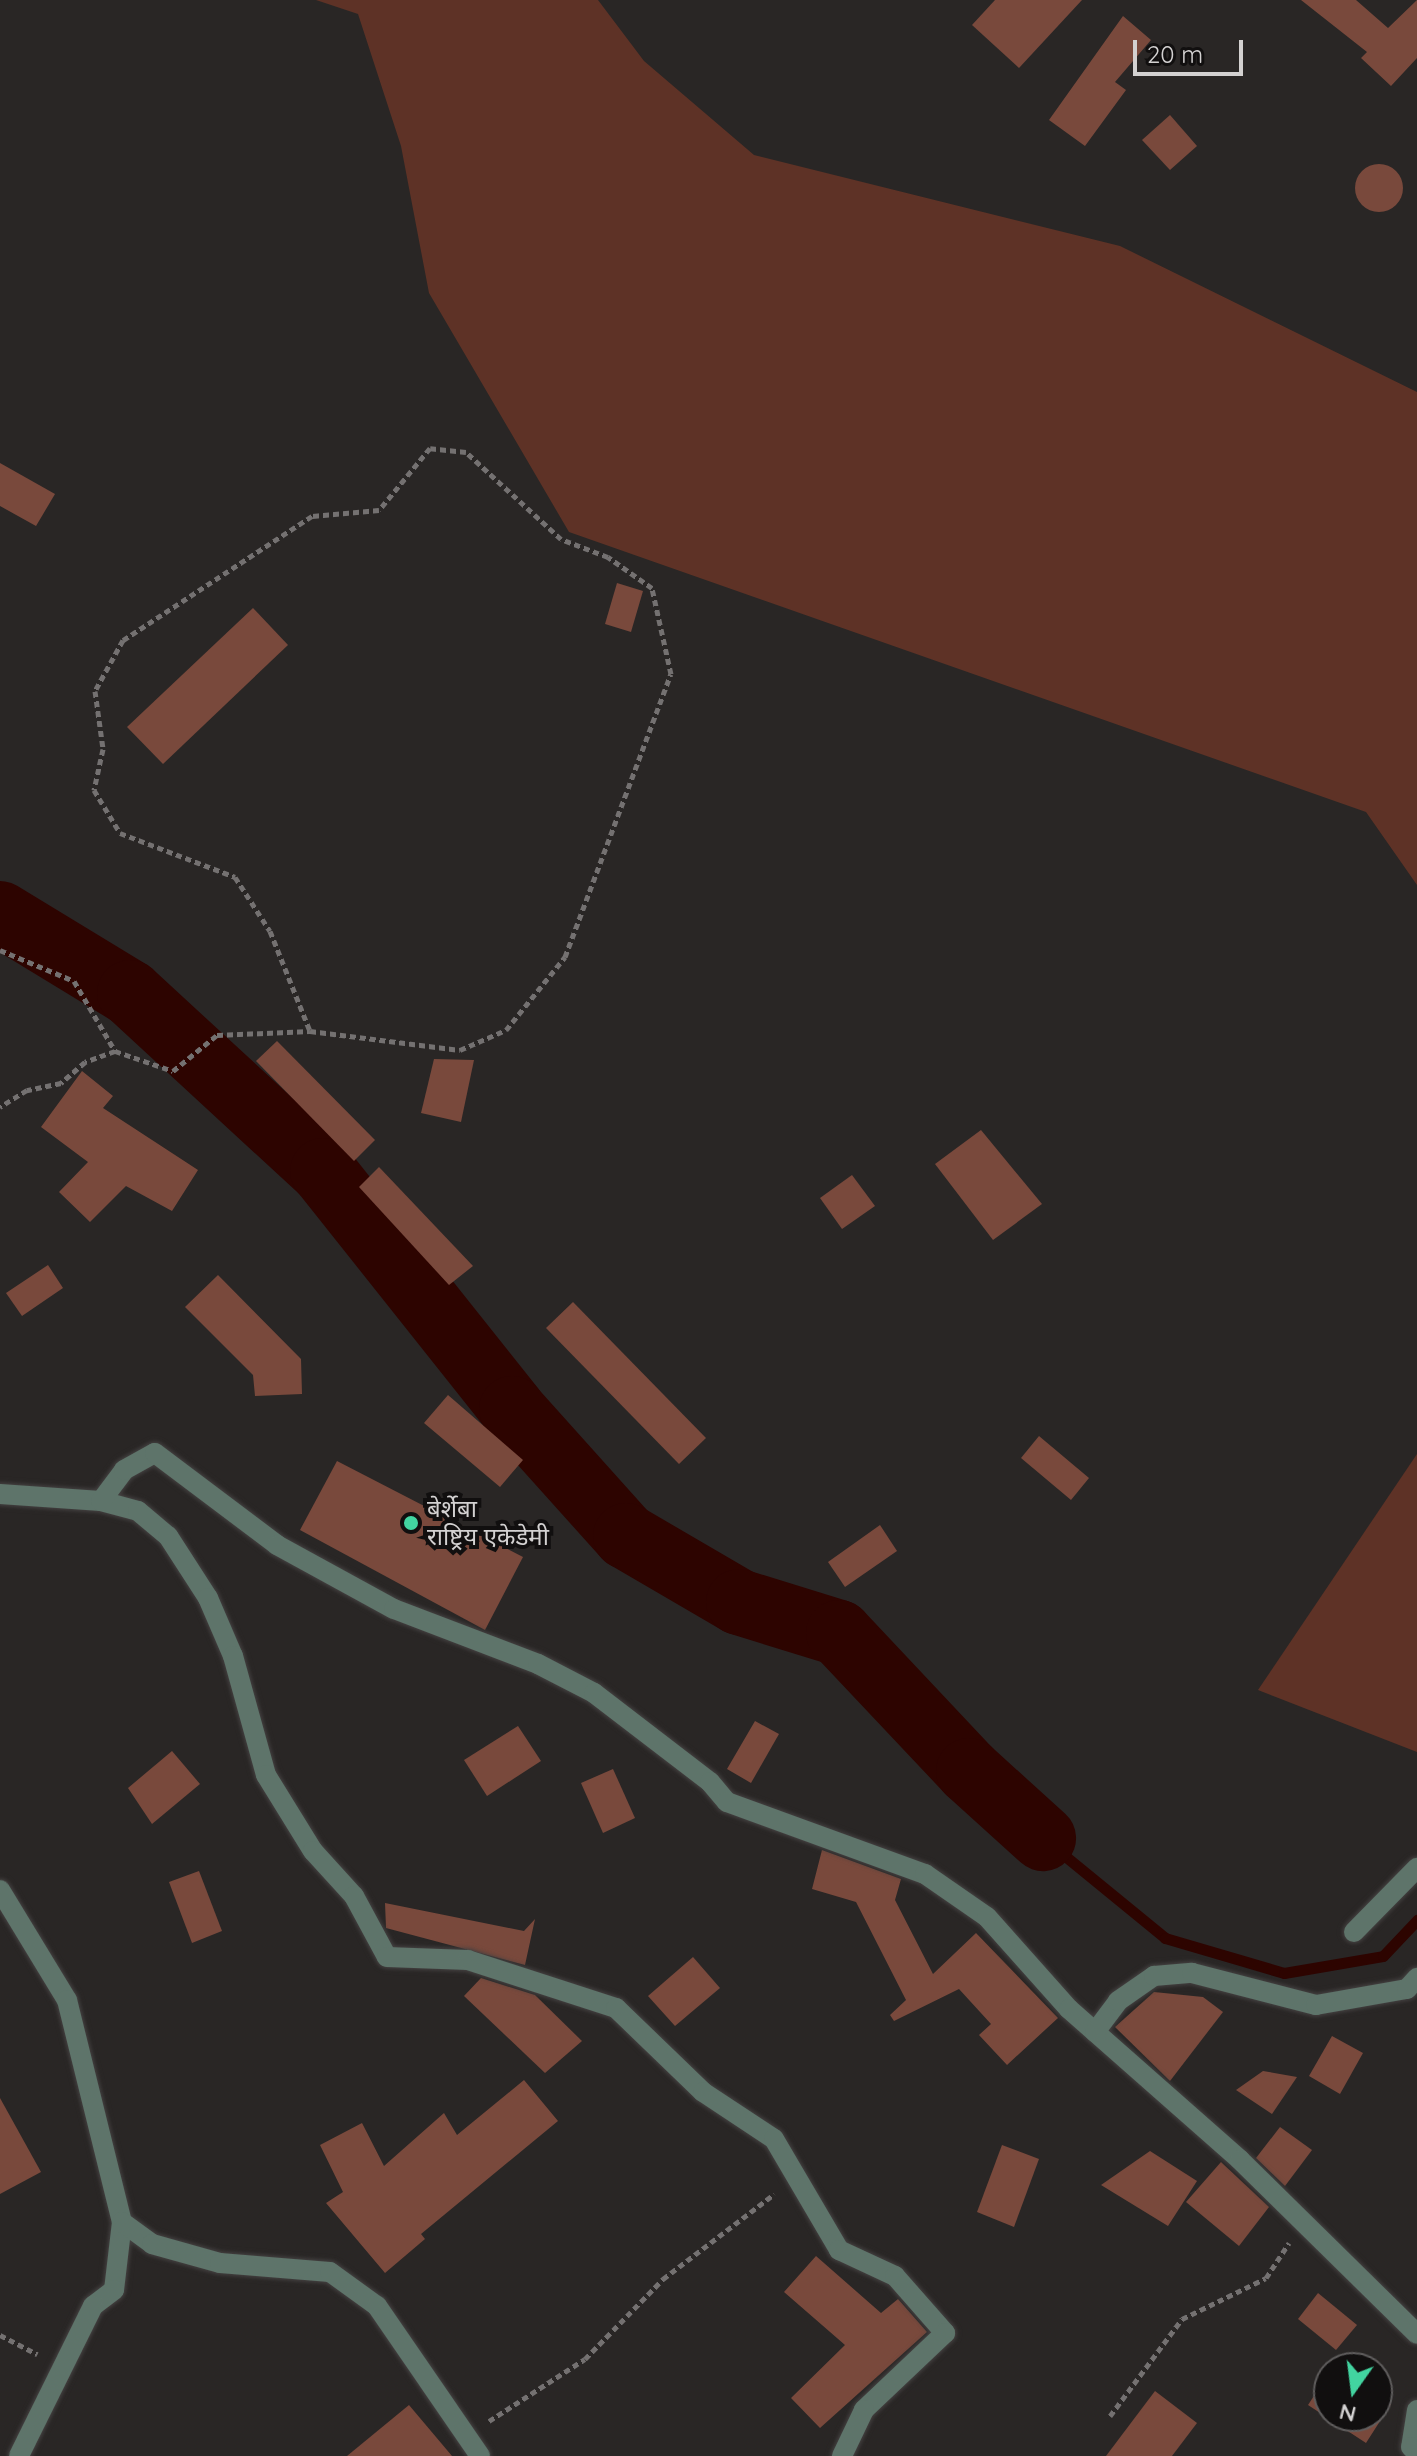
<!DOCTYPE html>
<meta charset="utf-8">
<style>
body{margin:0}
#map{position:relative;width:1417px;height:2456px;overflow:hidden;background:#292625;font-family:Quicksand,"Noto Sans Devanagari",sans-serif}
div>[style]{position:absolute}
.green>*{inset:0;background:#5e3226}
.stream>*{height:11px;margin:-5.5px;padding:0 5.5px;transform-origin:5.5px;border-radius:5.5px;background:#2d0400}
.river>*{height:66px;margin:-33px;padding:0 33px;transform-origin:33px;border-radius:33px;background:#2d0400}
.building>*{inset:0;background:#79493c}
.round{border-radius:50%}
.path>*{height:5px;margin-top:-2.5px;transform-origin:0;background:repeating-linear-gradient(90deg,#747171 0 6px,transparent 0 10px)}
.roads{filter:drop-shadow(0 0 2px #444141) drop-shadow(0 0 2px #444141)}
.minor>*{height:20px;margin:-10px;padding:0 10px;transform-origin:10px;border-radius:10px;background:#5e746a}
.dots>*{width:22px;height:22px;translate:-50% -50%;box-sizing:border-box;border:4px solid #110f0f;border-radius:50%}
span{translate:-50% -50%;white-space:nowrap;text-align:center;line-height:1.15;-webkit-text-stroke:8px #110f0f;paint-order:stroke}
.poi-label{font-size:24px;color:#d3d1d1}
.left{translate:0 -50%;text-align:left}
.north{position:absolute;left:1313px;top:2352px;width:80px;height:80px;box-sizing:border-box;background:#110f0f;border:2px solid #5f5d5d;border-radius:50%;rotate:194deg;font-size:22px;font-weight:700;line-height:32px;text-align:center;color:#d3d1d1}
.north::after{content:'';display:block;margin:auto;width:28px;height:36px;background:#42d4a0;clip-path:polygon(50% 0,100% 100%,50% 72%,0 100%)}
.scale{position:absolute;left:1133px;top:40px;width:110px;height:36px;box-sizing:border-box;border:4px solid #d3d1d1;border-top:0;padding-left:10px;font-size:24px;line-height:28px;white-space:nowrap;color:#d3d1d1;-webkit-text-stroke:6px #110f0f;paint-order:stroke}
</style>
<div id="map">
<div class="green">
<div style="clip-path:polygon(316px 0,598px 0,644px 61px,754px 155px,1120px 246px,1417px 392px,1417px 885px,1366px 812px,569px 532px,429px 293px,401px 146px,358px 14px)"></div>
<div style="clip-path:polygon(1417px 1454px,1417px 1752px,1258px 1690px)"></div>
</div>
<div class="stream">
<div style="left:1043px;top:1838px;width:158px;rotate:39.3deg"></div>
<div style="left:1165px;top:1938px;width:124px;rotate:16.4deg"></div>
<div style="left:1284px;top:1973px;width:100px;rotate:-9.7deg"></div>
<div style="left:1383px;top:1956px;width:50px;rotate:-46.6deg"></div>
</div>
<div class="river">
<div style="left:0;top:914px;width:152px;rotate:31.3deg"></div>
<div style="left:130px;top:993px;width:263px;rotate:42.7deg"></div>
<div style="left:323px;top:1171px;width:304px;rotate:51.5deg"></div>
<div style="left:512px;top:1409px;width:171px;rotate:48.1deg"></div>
<div style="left:626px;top:1536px;width:131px;rotate:30.3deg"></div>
<div style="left:739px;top:1602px;width:105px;rotate:17.2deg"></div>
<div style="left:839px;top:1633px;width:190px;rotate:46.7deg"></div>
<div style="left:969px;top:1771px;width:100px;rotate:42.2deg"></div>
</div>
<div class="building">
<div style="clip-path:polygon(995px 0,1082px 0,1019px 68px,972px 25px)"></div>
<div style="clip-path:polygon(1301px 0,1356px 0,1388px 28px,1417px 0,1417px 58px,1391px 86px,1361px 58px,1367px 52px)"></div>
<div style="clip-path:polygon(1123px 16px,1151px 40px,1115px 82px,1126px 90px,1085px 146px,1049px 120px)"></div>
<div style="clip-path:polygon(1170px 115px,1197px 146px,1170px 170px,1142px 140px)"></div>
<div class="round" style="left:1355px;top:164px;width:48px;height:48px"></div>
<div style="clip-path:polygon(0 463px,55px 494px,36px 526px,0 506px)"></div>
<div style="clip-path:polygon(617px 583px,643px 591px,631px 632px,605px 624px)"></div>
<div style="clip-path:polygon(253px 608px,288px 645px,163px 764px,127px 727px)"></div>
<div style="clip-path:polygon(277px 1041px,375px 1140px,354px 1161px,256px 1061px)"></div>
<div style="clip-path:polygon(434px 1059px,474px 1060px,461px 1122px,421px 1113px)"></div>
<div style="clip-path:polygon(82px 1071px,113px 1096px,103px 1108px,198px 1170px,172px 1211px,126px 1186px,90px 1222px,59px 1192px,88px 1162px,41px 1127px)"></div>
<div style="clip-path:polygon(981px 1130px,1042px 1204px,993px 1240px,935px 1164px)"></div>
<div style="clip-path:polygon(379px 1167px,473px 1266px,449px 1285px,359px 1187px)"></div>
<div style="clip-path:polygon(852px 1175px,875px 1206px,842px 1229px,820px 1198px)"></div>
<div style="clip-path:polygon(48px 1265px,63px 1288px,22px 1316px,6px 1293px)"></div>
<div style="clip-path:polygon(218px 1275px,301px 1359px,302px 1394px,255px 1396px,253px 1375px,185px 1307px)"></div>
<div style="clip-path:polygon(573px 1302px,706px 1438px,679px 1464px,546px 1328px)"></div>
<div style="clip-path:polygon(448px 1395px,523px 1460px,500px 1487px,424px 1423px)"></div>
<div style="clip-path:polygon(1039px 1436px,1089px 1478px,1071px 1500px,1021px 1458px)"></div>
<div style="clip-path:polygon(337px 1461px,523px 1557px,485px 1630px,300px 1530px)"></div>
<div style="clip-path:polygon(880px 1525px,897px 1551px,845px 1587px,828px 1562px)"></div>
<div style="clip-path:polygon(755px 1721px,779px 1734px,751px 1783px,727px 1769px)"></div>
<div style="clip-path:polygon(518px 1726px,541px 1761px,487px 1796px,464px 1760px)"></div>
<div style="clip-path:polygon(172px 1751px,200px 1784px,152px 1824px,128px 1788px)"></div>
<div style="clip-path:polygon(613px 1769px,635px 1818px,603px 1833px,581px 1783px)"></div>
<div style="clip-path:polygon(822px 1850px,901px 1879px,895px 1900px,933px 1974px,976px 1933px,1058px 2018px,1007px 2065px,979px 2035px,991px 2024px,959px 1989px,894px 2021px,890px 2015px,906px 2000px,856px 1902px,812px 1889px)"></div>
<div style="clip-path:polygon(199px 1871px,222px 1931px,192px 1943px,169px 1882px)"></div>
<div style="clip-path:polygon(385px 1903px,524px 1931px,535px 1919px,525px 1965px,386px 1928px)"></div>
<div style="clip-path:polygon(693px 1957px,720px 1988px,675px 2026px,648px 1996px)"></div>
<div style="clip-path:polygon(481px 1978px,535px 1995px,582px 2041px,545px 2073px,464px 1996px)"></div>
<div style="clip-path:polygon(1154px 1992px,1203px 1997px,1223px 2012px,1170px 2081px,1115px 2027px)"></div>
<div style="clip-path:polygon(1332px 2036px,1363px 2053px,1340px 2094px,1309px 2076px)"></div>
<div style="clip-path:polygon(1263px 2071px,1297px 2077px,1272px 2114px,1236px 2090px)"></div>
<div style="clip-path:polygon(524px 2080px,558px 2121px,421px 2234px,425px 2239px,385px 2273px,326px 2203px,343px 2192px,320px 2145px,362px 2123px,384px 2166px,444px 2113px,457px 2135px)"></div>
<div style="clip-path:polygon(0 2098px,41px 2172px,0 2194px)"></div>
<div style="clip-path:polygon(1280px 2127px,1312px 2150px,1285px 2186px,1256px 2158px)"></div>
<div style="clip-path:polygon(1002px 2145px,1039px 2159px,1014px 2227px,977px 2212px)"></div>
<div style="clip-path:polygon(1150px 2151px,1197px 2181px,1168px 2226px,1101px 2185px)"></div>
<div style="clip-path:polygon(1221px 2162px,1269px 2207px,1239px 2246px,1186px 2202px)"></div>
<div style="clip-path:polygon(816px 2256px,881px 2313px,898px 2299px,927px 2332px,820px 2428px,791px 2398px,845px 2345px,784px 2292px)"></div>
<div style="clip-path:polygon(1318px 2293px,1357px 2325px,1336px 2350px,1298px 2319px)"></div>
<div style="clip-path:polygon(1329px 2373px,1329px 2416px,1377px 2416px,1377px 2395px,1391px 2404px,1366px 2443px,1308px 2405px)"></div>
<div style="clip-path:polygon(1155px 2391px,1197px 2423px,1172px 2456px,1106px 2456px)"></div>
<div style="clip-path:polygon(409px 2405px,452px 2456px,347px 2456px)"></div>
</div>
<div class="path">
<div style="left:0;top:950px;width:80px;rotate:22.7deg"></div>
<div style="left:74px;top:981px;width:81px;rotate:59.6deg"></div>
<div style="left:115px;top:1051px;width:32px;rotate:160deg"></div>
<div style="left:85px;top:1062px;width:32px;rotate:139deg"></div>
<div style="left:61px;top:1083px;width:35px;rotate:168deg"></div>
<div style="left:27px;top:1090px;width:32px;rotate:148deg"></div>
<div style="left:115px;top:1051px;width:61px;rotate:19deg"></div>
<div style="left:173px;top:1071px;width:57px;rotate:-39.3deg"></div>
<div style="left:217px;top:1035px;width:93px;rotate:-2.5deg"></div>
<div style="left:310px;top:1031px;width:151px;rotate:7.2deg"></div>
<div style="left:460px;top:1050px;width:50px;rotate:-23.5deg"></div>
<div style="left:506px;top:1030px;width:94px;rotate:-51.1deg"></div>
<div style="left:565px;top:957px;width:302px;rotate:-69.5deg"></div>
<div style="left:671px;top:674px;width:88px;rotate:-102.5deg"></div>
<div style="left:652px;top:588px;width:54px;rotate:-144.8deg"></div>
<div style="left:608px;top:557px;width:50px;rotate:-159deg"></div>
<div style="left:561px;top:539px;width:129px;rotate:-137.5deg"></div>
<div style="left:466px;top:452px;width:36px;rotate:-174deg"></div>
<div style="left:430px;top:448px;width:80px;rotate:129.4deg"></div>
<div style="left:379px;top:510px;width:67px;rotate:174.9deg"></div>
<div style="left:312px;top:516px;width:226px;rotate:146.7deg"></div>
<div style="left:123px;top:640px;width:58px;rotate:118.8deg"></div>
<div style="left:95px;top:691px;width:59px;rotate:82.1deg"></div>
<div style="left:103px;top:749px;width:42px;rotate:102.4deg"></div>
<div style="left:94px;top:790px;width:50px;rotate:58.8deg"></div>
<div style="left:120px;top:833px;width:123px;rotate:20.9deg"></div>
<div style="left:235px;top:877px;width:64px;rotate:57.1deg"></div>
<div style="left:270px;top:931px;width:108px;rotate:68.2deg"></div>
<div style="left:0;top:2335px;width:42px;rotate:27.2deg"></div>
<div style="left:1110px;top:2416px;width:121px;rotate:-53.4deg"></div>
<div style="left:1182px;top:2319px;width:93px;rotate:-26deg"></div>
<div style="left:1266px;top:2278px;width:42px;rotate:-56.7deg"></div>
<div style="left:489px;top:2421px;width:114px;rotate:-32.9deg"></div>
<div style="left:585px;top:2359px;width:112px;rotate:-45.7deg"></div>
<div style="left:663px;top:2279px;width:140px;rotate:-37.4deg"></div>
</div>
<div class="roads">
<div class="minor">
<div style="left:0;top:1494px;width:101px;rotate:4deg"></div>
<div style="left:101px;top:1501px;width:38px;rotate:15deg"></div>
<div style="left:138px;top:1511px;width:39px;rotate:40deg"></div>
<div style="left:168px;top:1536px;width:74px;rotate:57.2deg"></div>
<div style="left:208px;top:1598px;width:63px;rotate:66.7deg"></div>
<div style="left:233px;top:1656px;width:123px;rotate:74.5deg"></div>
<div style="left:266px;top:1775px;width:89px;rotate:58.3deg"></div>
<div style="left:313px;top:1851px;width:61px;rotate:47.7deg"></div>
<div style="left:354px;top:1896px;width:69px;rotate:61.6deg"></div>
<div style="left:387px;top:1957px;width:81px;rotate:2.1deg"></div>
<div style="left:468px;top:1960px;width:156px;rotate:18deg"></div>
<div style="left:616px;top:2008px;width:121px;rotate:44deg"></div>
<div style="left:703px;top:2092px;width:85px;rotate:33.5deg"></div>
<div style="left:774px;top:2139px;width:129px;rotate:59.6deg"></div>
<div style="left:839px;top:2250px;width:62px;rotate:24.9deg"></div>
<div style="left:895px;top:2276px;width:76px;rotate:48.7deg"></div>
<div style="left:945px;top:2333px;width:112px;rotate:136.5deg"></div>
<div style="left:864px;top:2410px;width:51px;rotate:115.6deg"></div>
<div style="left:101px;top:1501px;width:39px;rotate:-53deg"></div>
<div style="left:124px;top:1470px;width:35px;rotate:-29deg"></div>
<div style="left:155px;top:1453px;width:153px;rotate:37deg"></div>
<div style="left:277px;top:1545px;width:133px;rotate:28.7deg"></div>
<div style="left:394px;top:1609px;width:154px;rotate:20.9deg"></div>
<div style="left:538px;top:1664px;width:63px;rotate:27.4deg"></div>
<div style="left:594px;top:1693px;width:146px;rotate:37.5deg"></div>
<div style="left:710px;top:1782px;width:26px;rotate:50deg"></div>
<div style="left:727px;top:1802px;width:211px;rotate:20deg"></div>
<div style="left:925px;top:1874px;width:75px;rotate:34.7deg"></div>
<div style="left:987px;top:1917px;width:123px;rotate:48.3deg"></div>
<div style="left:1069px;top:2009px;width:228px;rotate:41.4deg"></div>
<div style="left:1240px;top:2160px;width:248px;rotate:44.5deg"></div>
<div style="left:0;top:1890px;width:129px;rotate:58.7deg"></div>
<div style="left:67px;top:2000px;width:229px;rotate:76.1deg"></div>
<div style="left:122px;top:2222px;width:68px;rotate:96.7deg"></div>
<div style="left:114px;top:2290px;width:26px;rotate:143deg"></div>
<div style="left:93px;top:2306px;width:167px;rotate:116.3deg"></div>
<div style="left:1354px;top:1932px;width:90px;rotate:-45.5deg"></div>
<div style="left:1095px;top:2032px;width:39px;rotate:-53deg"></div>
<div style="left:1118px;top:2001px;width:44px;rotate:-34.8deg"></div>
<div style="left:1154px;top:1976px;width:38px;rotate:-5deg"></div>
<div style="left:1192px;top:1973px;width:128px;rotate:14.5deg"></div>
<div style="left:1316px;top:2005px;width:92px;rotate:-10deg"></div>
<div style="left:1407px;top:1989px;width:15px;rotate:-48deg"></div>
<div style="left:122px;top:2222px;width:37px;rotate:36deg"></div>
<div style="left:152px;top:2244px;width:71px;rotate:15.6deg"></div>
<div style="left:220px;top:2263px;width:110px;rotate:4.7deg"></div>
<div style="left:330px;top:2272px;width:58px;rotate:35.9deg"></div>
<div style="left:377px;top:2306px;width:182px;rotate:55.5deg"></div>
<div style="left:1417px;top:2410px;width:37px;rotate:99deg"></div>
<div style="left:1411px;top:2447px;width:8px;rotate:45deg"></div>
</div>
</div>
<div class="dots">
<div style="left:411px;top:1523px;background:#42d4a0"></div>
</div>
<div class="poi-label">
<span class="left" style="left:427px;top:1523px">बेर्शेबा<br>राष्ट्रिय एकेडेमी</span>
</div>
<div class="north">N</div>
<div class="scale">20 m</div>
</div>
